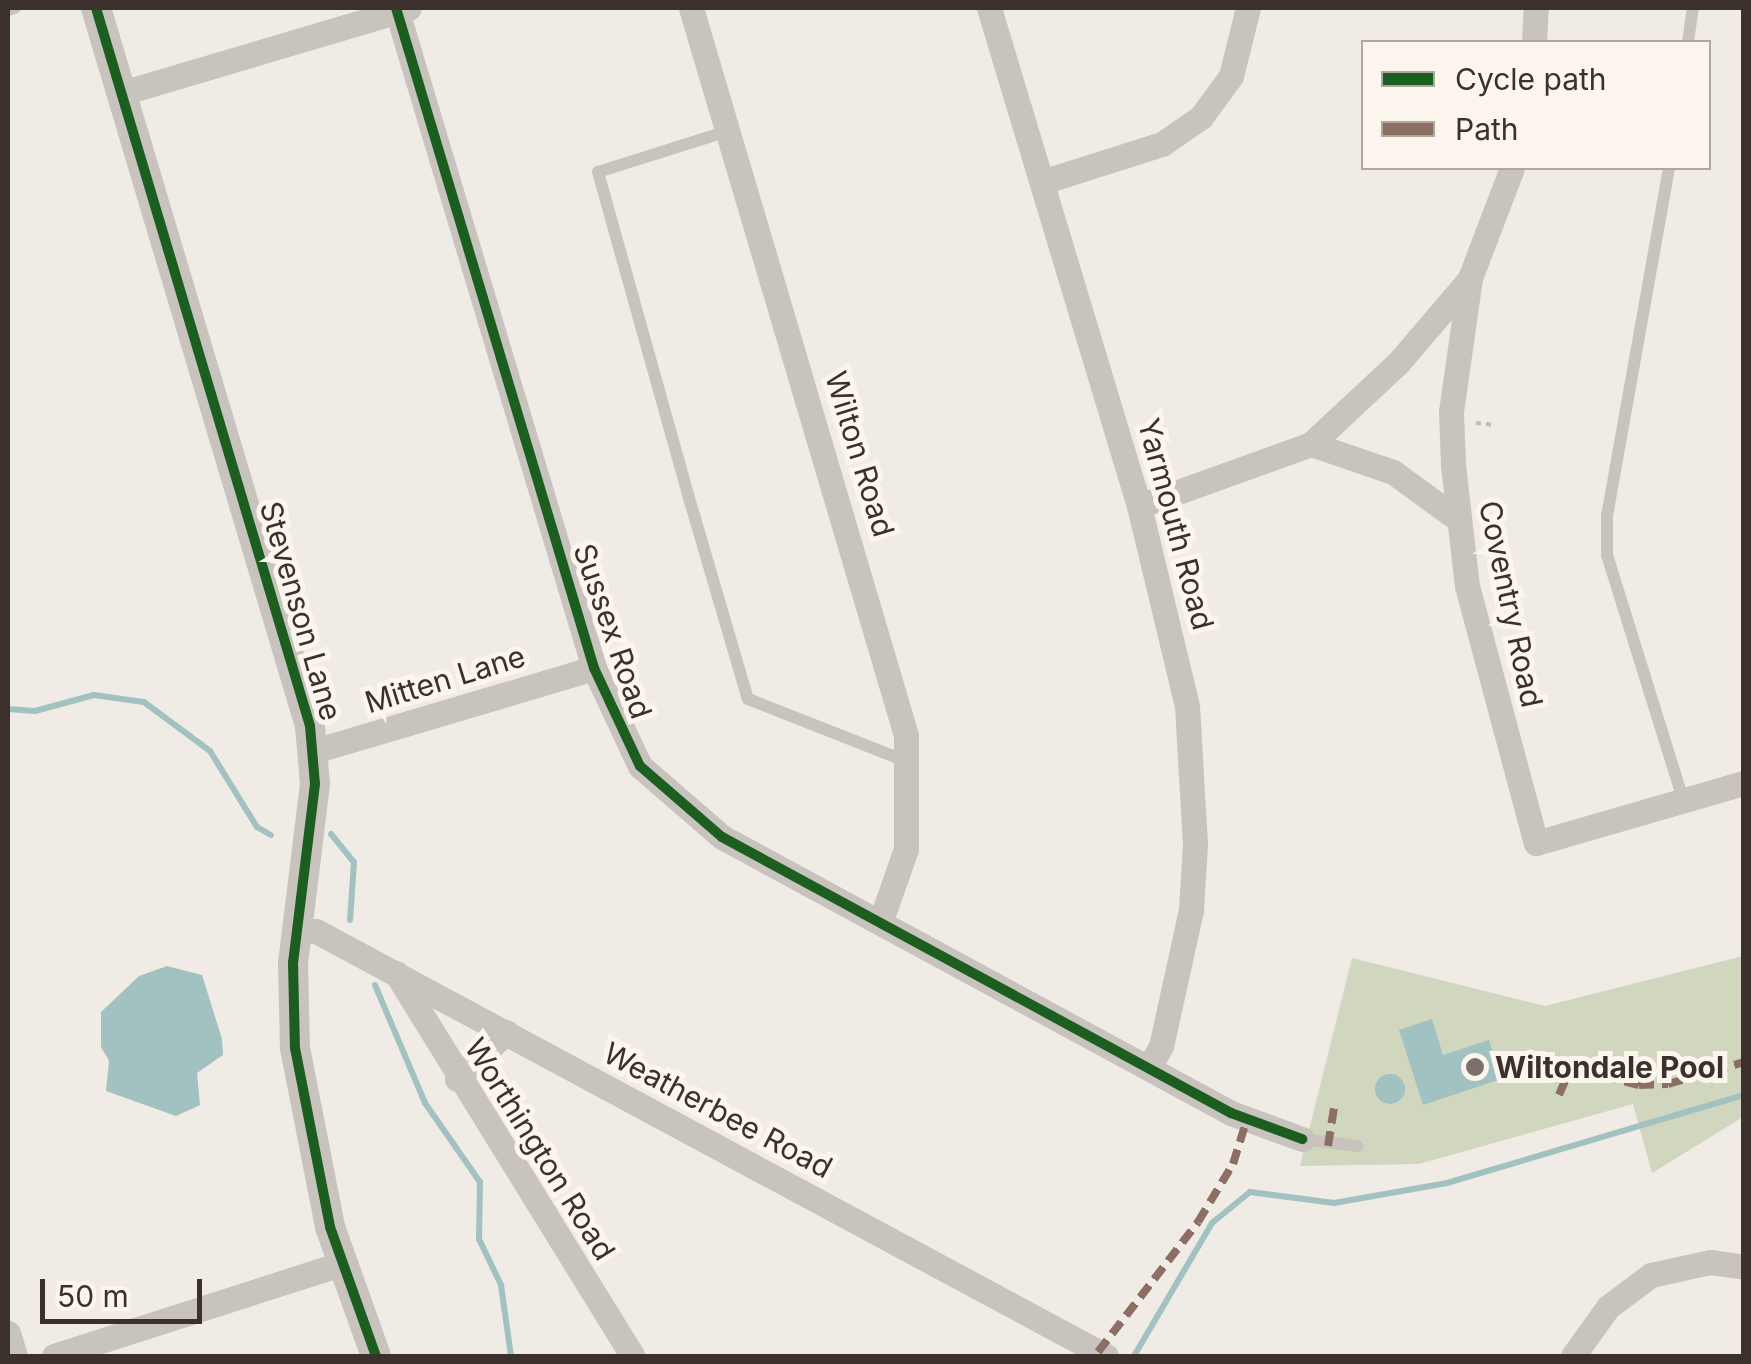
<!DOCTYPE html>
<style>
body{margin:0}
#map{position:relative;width:1751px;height:1364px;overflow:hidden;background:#f0ebe5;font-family:Inter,sans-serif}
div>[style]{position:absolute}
.green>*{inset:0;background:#d1d6bf}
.water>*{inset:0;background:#a1c2c1}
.round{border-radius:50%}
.stream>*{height:6px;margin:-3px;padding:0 3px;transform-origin:3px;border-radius:3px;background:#a1c2c1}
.path>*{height:4px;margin-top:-2px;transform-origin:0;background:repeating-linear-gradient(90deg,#c2bbb6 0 5px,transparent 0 10px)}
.service>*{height:12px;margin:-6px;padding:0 6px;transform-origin:6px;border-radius:6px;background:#c9c3be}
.minor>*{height:25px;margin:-12.5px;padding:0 12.5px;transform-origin:12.5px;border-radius:12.5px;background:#c9c3be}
.tertiary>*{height:30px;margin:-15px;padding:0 15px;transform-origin:15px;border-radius:15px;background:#c9c3be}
.quiet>*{height:8px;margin-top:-4px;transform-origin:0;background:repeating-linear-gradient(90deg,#8d6e63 0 15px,transparent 0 23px)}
.cycleway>*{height:10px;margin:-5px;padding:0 5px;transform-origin:5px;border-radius:5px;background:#1b5e20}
.dots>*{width:28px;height:28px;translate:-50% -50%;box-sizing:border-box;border:5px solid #fbf5ee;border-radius:50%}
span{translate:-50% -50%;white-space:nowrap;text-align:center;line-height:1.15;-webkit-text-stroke:10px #fbf5ee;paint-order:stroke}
.street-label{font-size:30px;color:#3b302b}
.poi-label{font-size:30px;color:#3b302b;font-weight:700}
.left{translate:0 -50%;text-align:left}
.frame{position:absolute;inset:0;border:10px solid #3b302b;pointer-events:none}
.legend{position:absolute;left:1361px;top:40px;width:350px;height:130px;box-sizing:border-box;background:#fbf5ee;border:2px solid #aea6a0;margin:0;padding:12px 18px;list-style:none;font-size:30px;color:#3b302b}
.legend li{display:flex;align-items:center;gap:20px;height:50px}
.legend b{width:50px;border:2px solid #aea6a0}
.scale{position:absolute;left:40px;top:1279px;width:162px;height:45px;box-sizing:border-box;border:5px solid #3b302b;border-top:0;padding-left:12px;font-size:30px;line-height:35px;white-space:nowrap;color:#3b302b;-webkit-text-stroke:8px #fbf5ee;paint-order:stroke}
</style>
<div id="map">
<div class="green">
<div style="clip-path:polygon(1743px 956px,1743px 1117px,1652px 1173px,1633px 1104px,1419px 1164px,1300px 1166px,1352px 958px,1545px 1006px)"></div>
</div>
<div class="water">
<div style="clip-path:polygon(167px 966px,202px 975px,222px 1039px,223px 1055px,197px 1073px,200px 1105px,176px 1116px,106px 1091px,109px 1061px,101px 1047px,101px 1012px,139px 976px)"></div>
<div style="clip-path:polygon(1432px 1019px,1443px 1055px,1489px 1040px,1501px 1079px,1423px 1105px,1399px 1030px)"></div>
<div class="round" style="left:1375px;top:1074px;width:30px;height:30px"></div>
</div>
<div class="stream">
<div style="left:8px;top:709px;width:27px;rotate:4deg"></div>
<div style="left:35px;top:711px;width:61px;rotate:-15.2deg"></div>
<div style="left:94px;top:695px;width:50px;rotate:8deg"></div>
<div style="left:144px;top:702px;width:82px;rotate:36.6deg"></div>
<div style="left:210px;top:751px;width:89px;rotate:58.3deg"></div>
<div style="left:257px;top:827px;width:16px;rotate:30deg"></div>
<div style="left:331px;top:834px;width:36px;rotate:51deg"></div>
<div style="left:354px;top:862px;width:58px;rotate:93.9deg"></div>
<div style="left:375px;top:985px;width:128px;rotate:67deg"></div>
<div style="left:425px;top:1103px;width:96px;rotate:55.2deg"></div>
<div style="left:480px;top:1182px;width:57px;rotate:91deg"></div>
<div style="left:479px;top:1239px;width:51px;rotate:64.4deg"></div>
<div style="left:501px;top:1285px;width:72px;rotate:82deg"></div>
<div style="left:1134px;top:1356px;width:154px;rotate:-59.6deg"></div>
<div style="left:1212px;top:1223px;width:49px;rotate:-39.2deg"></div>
<div style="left:1250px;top:1192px;width:85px;rotate:7.5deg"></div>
<div style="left:1334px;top:1203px;width:115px;rotate:-10deg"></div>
<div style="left:1447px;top:1183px;width:310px;rotate:-16.5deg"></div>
</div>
<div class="path">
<div style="left:1476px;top:423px;width:20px;rotate:6deg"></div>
</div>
<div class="service">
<div style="left:8px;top:10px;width:7px;rotate:-16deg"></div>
<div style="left:1688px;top:42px;width:34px;rotate:-82deg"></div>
<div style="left:728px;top:131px;width:136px;rotate:162.5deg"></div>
<div style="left:598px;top:172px;width:349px;rotate:74.4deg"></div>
<div style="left:692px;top:508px;width:199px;rotate:73.7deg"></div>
<div style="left:748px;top:699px;width:169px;rotate:21.5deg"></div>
<div style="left:1669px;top:168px;width:352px;rotate:100.1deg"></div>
<div style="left:1607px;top:515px;width:40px;rotate:90deg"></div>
<div style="left:1607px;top:555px;width:256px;rotate:72.7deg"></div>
<div style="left:1302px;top:1139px;width:56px;rotate:7.1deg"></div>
</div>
<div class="minor">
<div style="left:396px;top:8px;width:689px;rotate:73.3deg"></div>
<div style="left:594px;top:668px;width:108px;rotate:64.9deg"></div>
<div style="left:640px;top:766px;width:108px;rotate:40.9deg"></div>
<div style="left:722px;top:837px;width:579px;rotate:28.47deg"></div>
<div style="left:1231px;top:1113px;width:76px;rotate:20.1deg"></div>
<div style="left:691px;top:8px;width:758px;rotate:73.53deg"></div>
<div style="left:906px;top:735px;width:114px;rotate:90deg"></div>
<div style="left:906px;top:849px;width:78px;rotate:109.4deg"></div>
<div style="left:989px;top:8px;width:520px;rotate:73.24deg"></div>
<div style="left:1139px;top:506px;width:206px;rotate:76.5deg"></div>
<div style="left:1187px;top:706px;width:138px;rotate:86.7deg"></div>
<div style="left:1195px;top:844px;width:66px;rotate:93.5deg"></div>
<div style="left:1191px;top:910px;width:139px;rotate:102.4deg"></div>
<div style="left:1161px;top:1046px;width:25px;rotate:119deg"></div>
<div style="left:1534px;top:42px;width:34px;rotate:-87deg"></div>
<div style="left:122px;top:93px;width:299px;rotate:-16.5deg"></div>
<div style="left:1512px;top:168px;width:118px;rotate:110.9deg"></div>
<div style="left:1470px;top:278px;width:135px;rotate:98.1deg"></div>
<div style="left:1451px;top:412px;width:53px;rotate:87.8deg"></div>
<div style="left:1453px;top:465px;width:122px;rotate:83.4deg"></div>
<div style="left:1467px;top:586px;width:266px;rotate:75deg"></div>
<div style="left:1536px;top:843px;width:216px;rotate:-16.1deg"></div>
<div style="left:1042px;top:182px;width:126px;rotate:-17.6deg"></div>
<div style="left:1162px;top:144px;width:47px;rotate:-34.7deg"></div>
<div style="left:1201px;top:117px;width:51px;rotate:-53.8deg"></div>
<div style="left:1231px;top:76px;width:70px;rotate:-76deg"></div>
<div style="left:1311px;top:444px;width:87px;rotate:18.9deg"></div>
<div style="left:1393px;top:472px;width:77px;rotate:36deg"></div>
<div style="left:1139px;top:506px;width:183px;rotate:-19.8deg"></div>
<div style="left:1311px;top:444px;width:119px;rotate:-43deg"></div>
<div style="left:1398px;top:363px;width:108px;rotate:-49.5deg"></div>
<div style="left:314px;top:751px;width:292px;rotate:-16.5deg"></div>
<div style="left:296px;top:929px;width:20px;rotate:6deg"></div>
<div style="left:316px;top:931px;width:897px;rotate:28.28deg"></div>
<div style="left:396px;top:973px;width:450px;rotate:58.3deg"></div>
<div style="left:457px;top:1079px;width:68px;rotate:-43.8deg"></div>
<div style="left:8px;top:1333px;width:24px;rotate:73deg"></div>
<div style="left:54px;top:1356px;width:301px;rotate:-17.8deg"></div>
<div style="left:1573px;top:1356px;width:60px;rotate:-54.5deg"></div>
<div style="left:1608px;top:1307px;width:54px;rotate:-36.7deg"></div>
<div style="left:1651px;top:1275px;width:60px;rotate:-12.4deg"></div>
<div style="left:1710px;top:1262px;width:34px;rotate:8deg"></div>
</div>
<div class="tertiary">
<div style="left:96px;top:8px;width:749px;rotate:73.4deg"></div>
<div style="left:310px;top:726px;width:58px;rotate:85.1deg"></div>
<div style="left:315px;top:784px;width:179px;rotate:97deg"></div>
<div style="left:293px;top:962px;width:86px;rotate:88.7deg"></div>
<div style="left:295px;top:1048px;width:182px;rotate:78.9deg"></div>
<div style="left:330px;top:1227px;width:137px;rotate:70.4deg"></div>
</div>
<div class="quiet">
<div style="left:1559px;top:1095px;width:23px;rotate:-67deg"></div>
<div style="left:1568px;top:1074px;width:13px;rotate:-18deg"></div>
<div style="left:1580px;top:1070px;width:61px;rotate:14.3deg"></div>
<div style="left:1639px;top:1085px;width:29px;rotate:-2deg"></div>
<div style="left:1668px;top:1084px;width:79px;rotate:-16.1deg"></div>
<div style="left:1328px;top:1146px;width:38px;rotate:-81deg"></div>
<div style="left:1098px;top:1352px;width:164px;rotate:-52.4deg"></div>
<div style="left:1198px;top:1222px;width:68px;rotate:-58.9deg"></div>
<div style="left:1233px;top:1164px;width:47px;rotate:-72.7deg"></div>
</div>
<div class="cycleway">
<div style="left:96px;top:8px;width:749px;rotate:73.4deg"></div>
<div style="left:310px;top:726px;width:58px;rotate:85.1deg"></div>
<div style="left:315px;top:784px;width:179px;rotate:97deg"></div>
<div style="left:293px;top:962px;width:86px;rotate:88.7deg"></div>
<div style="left:295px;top:1048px;width:182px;rotate:78.9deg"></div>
<div style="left:330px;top:1227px;width:137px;rotate:70.4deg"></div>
<div style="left:396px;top:8px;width:689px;rotate:73.3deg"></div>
<div style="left:594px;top:668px;width:108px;rotate:64.9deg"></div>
<div style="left:640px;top:766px;width:108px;rotate:40.9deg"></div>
<div style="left:722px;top:837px;width:579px;rotate:28.47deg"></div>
<div style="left:1231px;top:1113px;width:76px;rotate:20.1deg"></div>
</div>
<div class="dots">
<div style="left:1475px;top:1067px;background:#7a716c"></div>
</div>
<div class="street-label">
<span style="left:860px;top:454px;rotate:73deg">Wilton Road</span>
<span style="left:1176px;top:524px;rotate:75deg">Yarmouth Road</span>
<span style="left:1511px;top:604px;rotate:78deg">Coventry Road</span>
<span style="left:301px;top:611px;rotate:74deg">Stevenson Lane</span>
<span style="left:613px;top:631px;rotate:71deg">Sussex Road</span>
<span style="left:445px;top:679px;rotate:-17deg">Mitten Lane</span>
<span style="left:718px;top:1110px;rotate:28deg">Weatherbee Road</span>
<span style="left:540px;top:1149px;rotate:58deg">Worthington Road</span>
</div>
<div class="poi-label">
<span class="left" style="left:1495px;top:1067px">Wiltondale Pool</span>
</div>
<div class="frame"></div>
<ul class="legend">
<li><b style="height:12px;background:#1b5e20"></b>Cycle path</li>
<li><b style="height:12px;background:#8d6e63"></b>Path</li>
</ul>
<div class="scale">50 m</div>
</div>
